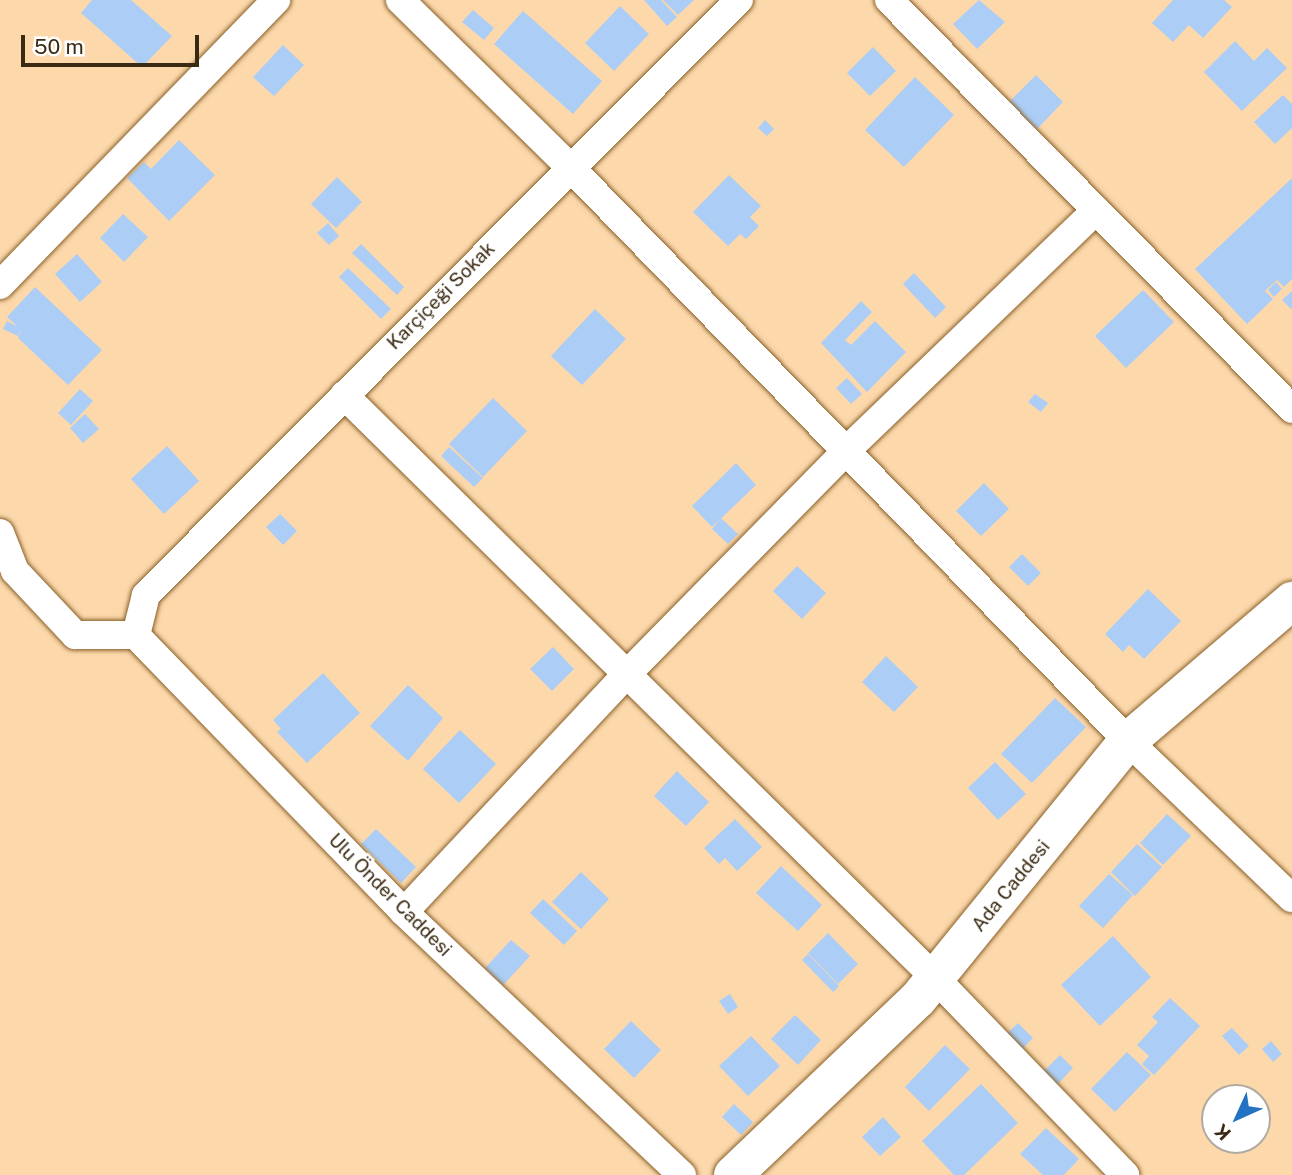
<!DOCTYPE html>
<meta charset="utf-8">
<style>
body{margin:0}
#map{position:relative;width:1292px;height:1175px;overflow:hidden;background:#fcd8ab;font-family:"Public Sans",sans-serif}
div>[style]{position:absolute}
.building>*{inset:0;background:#accef6}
.roads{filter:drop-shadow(0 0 2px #896029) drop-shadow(0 0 2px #896029)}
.street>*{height:28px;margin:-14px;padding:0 14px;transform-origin:14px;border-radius:14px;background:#fff}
.secondary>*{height:38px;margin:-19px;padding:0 19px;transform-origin:19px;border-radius:19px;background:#fff}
span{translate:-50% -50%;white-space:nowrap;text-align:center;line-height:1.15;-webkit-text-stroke:5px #fff;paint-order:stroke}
.street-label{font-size:19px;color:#3b2a13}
.north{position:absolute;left:1201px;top:1084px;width:70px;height:70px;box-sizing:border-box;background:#fff;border:2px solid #b1aaa1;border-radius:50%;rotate:225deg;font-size:19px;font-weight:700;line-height:28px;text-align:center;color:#3b2a13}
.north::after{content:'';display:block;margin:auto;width:24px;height:32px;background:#2373c2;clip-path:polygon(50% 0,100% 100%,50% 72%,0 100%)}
.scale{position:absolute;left:21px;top:35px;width:178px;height:32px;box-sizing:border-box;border:4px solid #3b2a13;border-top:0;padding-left:9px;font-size:21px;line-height:24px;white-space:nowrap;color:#3b2a13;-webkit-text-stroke:5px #fff;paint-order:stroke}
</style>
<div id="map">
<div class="building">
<div style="clip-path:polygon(92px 0,131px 0,172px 36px,142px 67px,81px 13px)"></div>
<div style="clip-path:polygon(644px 0,661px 0,677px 17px,667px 26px)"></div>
<div style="clip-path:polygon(663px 0,694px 0,678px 15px)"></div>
<div style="clip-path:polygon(979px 0,1005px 22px,977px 49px,953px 24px)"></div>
<div style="clip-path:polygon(1173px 0,1224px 0,1232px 7px,1203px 38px,1189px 25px,1173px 42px,1152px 23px)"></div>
<div style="clip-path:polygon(620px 6px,649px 34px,614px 71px,585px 43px)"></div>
<div style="clip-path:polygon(473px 10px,494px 28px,484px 40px,462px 22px)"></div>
<div style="clip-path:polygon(523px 11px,602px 81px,573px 114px,494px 44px)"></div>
<div style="clip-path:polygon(1235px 41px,1254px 61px,1267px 48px,1287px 68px,1242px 111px,1204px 72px)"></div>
<div style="clip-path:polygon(283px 45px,304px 65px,274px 96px,253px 77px)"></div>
<div style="clip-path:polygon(873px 47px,896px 71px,870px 96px,847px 73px)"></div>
<div style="clip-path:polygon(1036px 75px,1063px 102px,1037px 129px,1009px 102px)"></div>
<div style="clip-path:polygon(915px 77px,954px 115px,904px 167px,865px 130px)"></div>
<div style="clip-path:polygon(1283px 95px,1292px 104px,1292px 128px,1275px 144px,1254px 122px)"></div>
<div style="clip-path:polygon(765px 120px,774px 129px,767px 136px,758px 128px)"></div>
<div style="clip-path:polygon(179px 140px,215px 175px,169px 221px,127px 178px,144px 162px,151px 169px)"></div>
<div style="clip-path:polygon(729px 175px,761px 206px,750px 217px,759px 226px,746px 239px,740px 234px,728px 246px,693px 212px)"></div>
<div style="clip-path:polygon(337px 177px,362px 202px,336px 228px,311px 204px)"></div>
<div style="clip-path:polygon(1292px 178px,1292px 279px,1284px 287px,1277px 280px,1265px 291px,1273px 299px,1247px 324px,1195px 269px)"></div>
<div style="clip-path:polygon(123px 214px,148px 237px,124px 262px,100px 238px)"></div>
<div style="clip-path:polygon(328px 223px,339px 236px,329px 245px,317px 233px)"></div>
<div style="clip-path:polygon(361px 244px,404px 287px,397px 295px,352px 253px)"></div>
<div style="clip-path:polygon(77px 254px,102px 282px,80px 302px,55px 274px)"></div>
<div style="clip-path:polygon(348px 268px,391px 309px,381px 319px,339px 277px)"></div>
<div style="clip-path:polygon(914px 273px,946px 307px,935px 318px,903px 284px)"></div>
<div style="clip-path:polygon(1276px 282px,1282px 289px,1274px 297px,1268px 290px)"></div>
<div style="clip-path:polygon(35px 287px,102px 350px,68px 385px,18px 338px,21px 330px,18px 336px,3px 329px,7px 321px,18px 327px,7px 317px)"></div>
<div style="clip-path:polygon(1143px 290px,1174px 322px,1126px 368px,1095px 336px)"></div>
<div style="clip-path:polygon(1292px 291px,1292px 308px,1291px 309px,1282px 300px)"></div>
<div style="clip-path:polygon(861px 301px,872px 312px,845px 340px,851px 345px,875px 321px,906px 352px,867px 392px,821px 343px)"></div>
<div style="clip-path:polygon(595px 309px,626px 339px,582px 385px,551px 356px)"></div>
<div style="clip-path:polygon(847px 378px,862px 394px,851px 404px,836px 388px)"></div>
<div style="clip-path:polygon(80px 389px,93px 401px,71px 425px,58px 413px)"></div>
<div style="clip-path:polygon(1035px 394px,1048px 403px,1041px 412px,1028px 402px)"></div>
<div style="clip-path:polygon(493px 398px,527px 431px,483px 477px,449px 444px)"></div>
<div style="clip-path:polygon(85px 414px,99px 429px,83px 443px,70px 428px)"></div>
<div style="clip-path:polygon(167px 446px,199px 481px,164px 514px,131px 479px)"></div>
<div style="clip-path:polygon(449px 447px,483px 478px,474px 487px,441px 456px)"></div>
<div style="clip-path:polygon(736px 463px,756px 485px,712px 527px,692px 506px)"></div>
<div style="clip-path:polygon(984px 483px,1009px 509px,981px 536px,956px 511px)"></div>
<div style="clip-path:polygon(280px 514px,297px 531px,283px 545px,266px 527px)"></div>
<div style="clip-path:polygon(721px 518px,738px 534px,728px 544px,712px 529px)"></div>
<div style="clip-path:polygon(1022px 554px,1041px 573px,1028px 586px,1009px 567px)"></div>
<div style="clip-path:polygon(797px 566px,826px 593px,802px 619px,773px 591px)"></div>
<div style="clip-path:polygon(1148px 589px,1181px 621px,1144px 659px,1129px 645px,1123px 652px,1105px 634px)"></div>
<div style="clip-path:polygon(553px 647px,574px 669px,552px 691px,530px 669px)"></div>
<div style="clip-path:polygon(886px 656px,918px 687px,894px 712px,862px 682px)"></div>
<div style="clip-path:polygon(323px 673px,360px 713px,307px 763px,277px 732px,281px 729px,273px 720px)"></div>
<div style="clip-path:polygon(408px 685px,443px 718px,408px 761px,370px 726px)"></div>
<div style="clip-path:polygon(1055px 698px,1086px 727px,1032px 783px,1001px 754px)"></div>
<div style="clip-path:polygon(460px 730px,496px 764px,459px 803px,423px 769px)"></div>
<div style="clip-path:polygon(995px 762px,1026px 794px,998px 820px,968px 788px)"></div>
<div style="clip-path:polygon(677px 771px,709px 802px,686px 826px,654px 796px)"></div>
<div style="clip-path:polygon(1167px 814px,1191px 836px,1163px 865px,1140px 843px)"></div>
<div style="clip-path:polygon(735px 819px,762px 847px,737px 871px,725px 858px,719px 864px,704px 848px)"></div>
<div style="clip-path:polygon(376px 829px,416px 867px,401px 883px,361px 844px)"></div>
<div style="clip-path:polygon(1137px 844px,1162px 867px,1135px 896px,1111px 872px)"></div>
<div style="clip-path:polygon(781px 866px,822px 905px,798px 931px,756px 893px)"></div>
<div style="clip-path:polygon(581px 872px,609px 899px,581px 929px,552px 902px)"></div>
<div style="clip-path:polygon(1109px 874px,1133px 895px,1103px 928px,1079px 906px)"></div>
<div style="clip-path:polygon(543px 899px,577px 931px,564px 945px,530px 913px)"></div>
<div style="clip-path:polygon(828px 933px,858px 964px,838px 984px,808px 953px)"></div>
<div style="clip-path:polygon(1113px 936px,1151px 977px,1100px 1026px,1061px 985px)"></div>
<div style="clip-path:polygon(511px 940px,530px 956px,503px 985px,485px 968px)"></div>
<div style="clip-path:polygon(808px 954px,839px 986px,833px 992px,802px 960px)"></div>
<div style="clip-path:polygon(730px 994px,738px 1007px,728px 1014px,719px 1001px)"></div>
<div style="clip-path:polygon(1170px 998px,1200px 1026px,1154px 1075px,1142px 1064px,1149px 1056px,1137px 1045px,1158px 1022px,1152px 1017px)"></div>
<div style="clip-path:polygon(795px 1015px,821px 1040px,798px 1065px,771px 1039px)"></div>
<div style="clip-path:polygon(631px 1021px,661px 1050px,634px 1078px,604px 1049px)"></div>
<div style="clip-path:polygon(1018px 1023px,1033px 1038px,1015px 1056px,1000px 1040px)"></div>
<div style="clip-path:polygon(1232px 1028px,1249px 1046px,1239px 1055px,1222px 1036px)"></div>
<div style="clip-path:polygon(751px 1036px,780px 1066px,748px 1096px,719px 1066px)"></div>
<div style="clip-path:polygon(1271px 1041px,1282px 1054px,1273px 1062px,1262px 1049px)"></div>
<div style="clip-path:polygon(945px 1045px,970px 1069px,929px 1111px,905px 1087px)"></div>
<div style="clip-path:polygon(1127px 1052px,1151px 1075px,1115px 1112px,1091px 1089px)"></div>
<div style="clip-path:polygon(1060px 1055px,1073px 1068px,1056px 1086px,1042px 1073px)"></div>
<div style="clip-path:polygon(981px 1084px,1018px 1123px,964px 1175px,954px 1175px,922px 1141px)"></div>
<div style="clip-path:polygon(734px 1104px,753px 1122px,741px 1135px,722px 1117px)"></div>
<div style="clip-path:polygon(883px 1117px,901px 1137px,880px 1156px,862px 1137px)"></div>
<div style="clip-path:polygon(1046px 1128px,1079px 1159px,1064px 1175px,1043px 1175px,1020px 1154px)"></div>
</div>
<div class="roads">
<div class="street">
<div style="left:400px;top:0;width:237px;rotate:44.5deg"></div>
<div style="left:569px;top:166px;width:802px;rotate:45.81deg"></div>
<div style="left:1128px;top:741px;width:227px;rotate:43.8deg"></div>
<div style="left:889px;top:0;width:574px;rotate:45.42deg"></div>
<div style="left:0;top:285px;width:397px;rotate:-45.9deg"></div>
<div style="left:344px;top:395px;width:830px;rotate:44.61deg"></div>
<div style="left:935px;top:978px;width:274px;rotate:46deg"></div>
<div style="left:0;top:533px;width:41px;rotate:68.5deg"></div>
<div style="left:15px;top:571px;width:88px;rotate:46.8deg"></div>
<div style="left:75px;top:635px;width:61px"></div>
<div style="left:404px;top:912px;width:326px;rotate:-46.9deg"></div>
<div style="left:627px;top:674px;width:313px;rotate:-45.5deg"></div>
<div style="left:846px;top:451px;width:347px;rotate:-43.9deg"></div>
<div style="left:682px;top:1175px;width:383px;rotate:-136.6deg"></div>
<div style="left:404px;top:912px;width:385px;rotate:-134.1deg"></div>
<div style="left:136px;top:635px;width:41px;rotate:-76deg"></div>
<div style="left:146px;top:595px;width:840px;rotate:-45.1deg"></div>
</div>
<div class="secondary">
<div style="left:733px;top:1175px;width:255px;rotate:-43.6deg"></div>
<div style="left:918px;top:999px;width:333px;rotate:-50.9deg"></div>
<div style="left:1128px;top:741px;width:216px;rotate:-40.5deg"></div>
</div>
</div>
<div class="street-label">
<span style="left:441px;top:296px;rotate:-45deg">Karçiçeği Sokak</span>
<span style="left:1011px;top:886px;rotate:-51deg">Ada Caddesi</span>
<span style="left:390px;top:895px;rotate:45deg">Ulu Önder Caddesi</span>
</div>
<div class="north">K</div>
<div class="scale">50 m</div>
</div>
